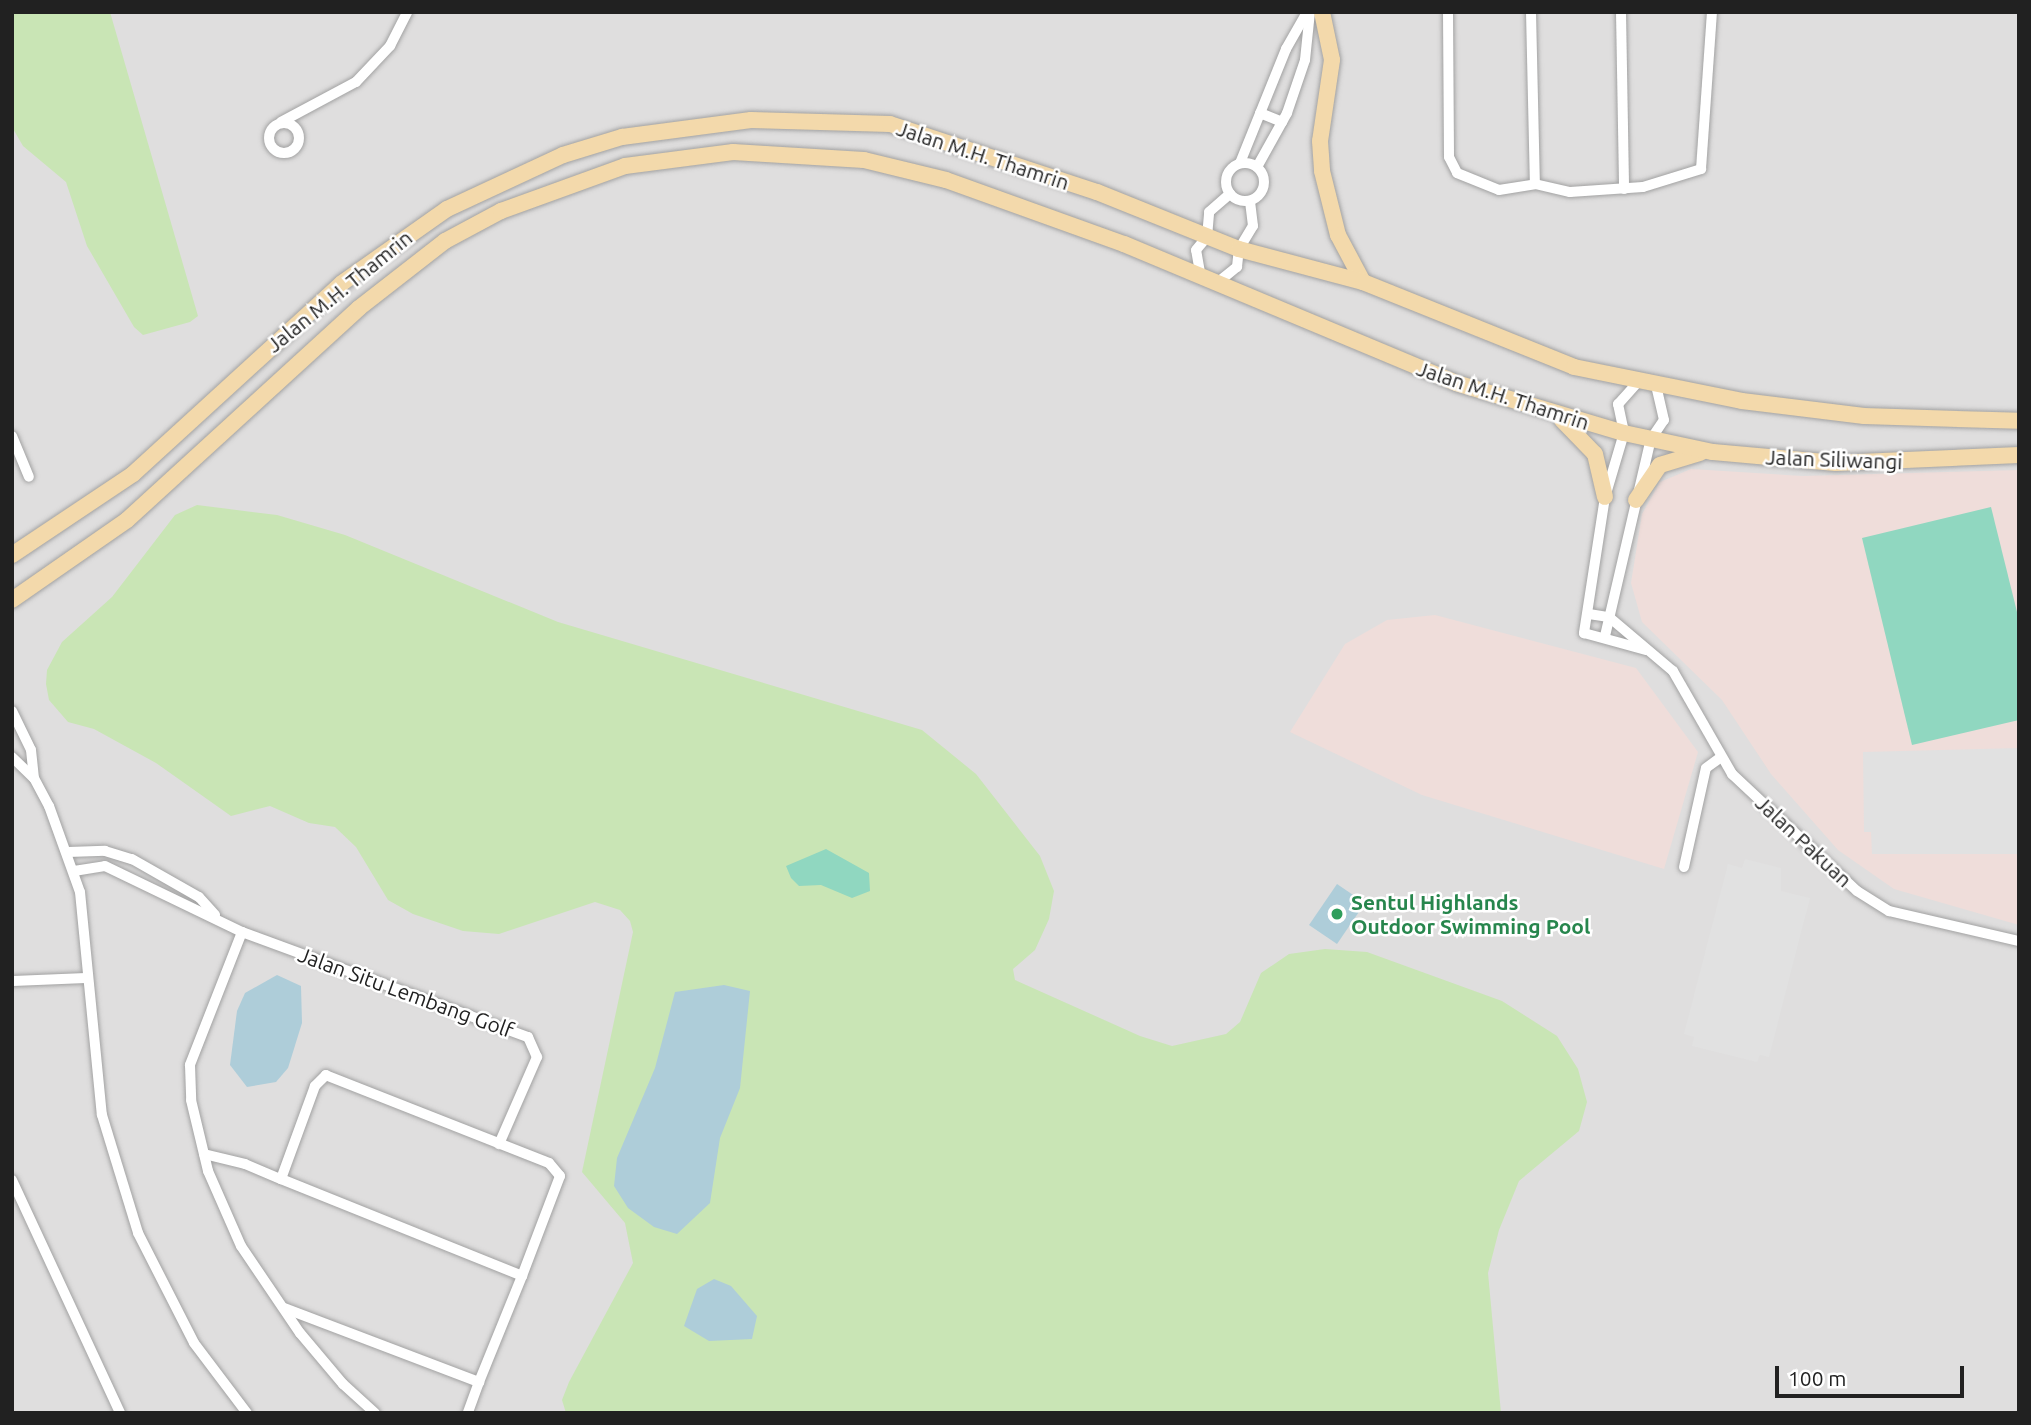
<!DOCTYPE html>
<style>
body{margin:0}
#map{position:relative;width:2031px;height:1425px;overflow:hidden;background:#f1eee9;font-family:Ubuntu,sans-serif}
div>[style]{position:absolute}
.residential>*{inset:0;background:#dfdede}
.commercial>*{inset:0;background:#efddda}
.grass>*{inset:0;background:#c9e5b5}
.pitch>*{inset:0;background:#90d7c0}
.parking>*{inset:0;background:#e1e1e1}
.water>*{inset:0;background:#aecdd9}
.roads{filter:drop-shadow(0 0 2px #a2a2a2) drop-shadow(0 0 2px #a2a2a2)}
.street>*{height:10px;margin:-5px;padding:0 5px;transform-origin:5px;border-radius:5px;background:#fff}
.street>.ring{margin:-5px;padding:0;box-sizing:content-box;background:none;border:10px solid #fff;border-radius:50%}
.primary>*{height:16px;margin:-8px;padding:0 8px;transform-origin:8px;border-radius:8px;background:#f3d9ab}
.dots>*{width:19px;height:19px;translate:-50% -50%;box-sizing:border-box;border:4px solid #fff;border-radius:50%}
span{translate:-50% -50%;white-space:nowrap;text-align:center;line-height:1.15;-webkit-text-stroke:5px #fff;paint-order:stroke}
.street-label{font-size:21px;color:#212121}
.leisure-label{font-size:21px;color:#27864d;font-weight:700}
.left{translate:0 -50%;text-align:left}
.frame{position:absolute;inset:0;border:14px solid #212121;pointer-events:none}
.scale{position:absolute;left:1775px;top:1366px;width:189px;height:32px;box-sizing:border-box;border:4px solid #212121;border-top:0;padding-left:9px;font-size:21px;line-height:24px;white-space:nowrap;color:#212121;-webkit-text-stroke:5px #fff;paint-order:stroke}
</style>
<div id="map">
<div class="residential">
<div style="clip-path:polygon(12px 12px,2019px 12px,2019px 1413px,12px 1413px)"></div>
</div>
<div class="commercial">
<div style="clip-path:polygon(1691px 469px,1802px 476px,2019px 470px,2019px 925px,1894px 889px,1838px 850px,1771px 774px,1722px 700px,1642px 622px,1631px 583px,1642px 514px,1660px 482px)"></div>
<div style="clip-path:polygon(1435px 615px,1636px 668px,1698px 752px,1664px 869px,1422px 795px,1290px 732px,1345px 644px,1387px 620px)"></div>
</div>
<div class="grass">
<div style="clip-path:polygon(12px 12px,110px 12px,198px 316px,190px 322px,143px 335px,134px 327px,87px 246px,66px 182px,23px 146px,12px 127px)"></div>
<div style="clip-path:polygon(197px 505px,277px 515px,345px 535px,558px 622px,922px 730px,976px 774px,1040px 856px,1054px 891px,1049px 919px,1035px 950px,1013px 969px,1015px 980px,1140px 1036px,1172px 1046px,1226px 1034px,1240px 1022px,1261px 973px,1289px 954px,1325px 949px,1367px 952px,1502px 1001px,1557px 1036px,1578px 1069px,1587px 1102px,1579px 1131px,1519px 1181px,1499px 1230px,1488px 1273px,1501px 1413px,566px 1413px,562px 1400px,569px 1382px,633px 1263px,625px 1223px,582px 1172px,633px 932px,630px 921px,620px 910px,595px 902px,499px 934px,463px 931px,413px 914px,388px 900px,356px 847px,335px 827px,309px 823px,270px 806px,231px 816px,156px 763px,94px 729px,68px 722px,49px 700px,46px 684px,47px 670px,62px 642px,112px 597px,175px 515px)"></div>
</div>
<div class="pitch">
<div style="clip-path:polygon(1991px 507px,2019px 620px,2019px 720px,1912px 745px,1862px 538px)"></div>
<div style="clip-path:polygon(826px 849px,869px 873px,870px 891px,852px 898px,821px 885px,799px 886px,791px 878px,786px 866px)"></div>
</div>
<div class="parking">
<div style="clip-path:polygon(2019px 748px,2019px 854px,1872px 854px,1871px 832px,1864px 832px,1863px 752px)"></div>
<div style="clip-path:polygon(1745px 859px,1781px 868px,1781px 891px,1810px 898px,1769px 1057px,1760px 1055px,1757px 1062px,1692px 1046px,1694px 1037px,1684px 1034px,1728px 864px,1742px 868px)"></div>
</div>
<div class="water">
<div style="clip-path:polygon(1337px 884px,1365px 903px,1337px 944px,1309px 925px)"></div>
<div style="clip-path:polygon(277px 975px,301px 986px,302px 1023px,288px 1068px,276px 1082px,247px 1087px,230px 1065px,237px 1011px,245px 993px)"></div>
<div style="clip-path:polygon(724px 985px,750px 991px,740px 1088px,720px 1138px,710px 1203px,677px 1234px,654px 1227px,628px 1208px,614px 1186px,617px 1158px,655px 1068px,675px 992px)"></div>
<div style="clip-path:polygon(714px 1279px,731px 1286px,757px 1316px,752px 1339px,709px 1341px,684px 1326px,697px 1289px)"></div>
</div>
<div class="roads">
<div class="street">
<div style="left:1448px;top:12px;width:145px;rotate:89.6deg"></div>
<div style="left:1449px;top:157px;width:18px;rotate:63deg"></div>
<div style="left:1457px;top:173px;width:45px;rotate:22deg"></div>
<div style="left:1499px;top:190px;width:36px;rotate:-9deg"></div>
<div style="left:1535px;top:184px;width:36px;rotate:13deg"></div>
<div style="left:1570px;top:192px;width:73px;rotate:-3.9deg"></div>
<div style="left:1643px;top:187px;width:61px;rotate:-17.2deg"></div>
<div style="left:1701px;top:169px;width:157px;rotate:-86deg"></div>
<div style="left:1531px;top:12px;width:172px;rotate:88.7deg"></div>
<div style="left:1621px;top:12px;width:177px;rotate:89deg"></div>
<div style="left:1260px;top:113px;width:24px;rotate:22deg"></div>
<div style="left:281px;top:122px;width:85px;rotate:-28.1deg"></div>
<div style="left:356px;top:82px;width:50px;rotate:-46.6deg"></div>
<div style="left:390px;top:46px;width:38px;rotate:-63deg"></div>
<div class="ring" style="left:269px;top:123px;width:20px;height:20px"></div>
<div class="ring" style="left:1226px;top:163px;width:28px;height:28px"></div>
<div style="left:1240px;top:163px;width:123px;rotate:-68deg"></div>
<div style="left:1286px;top:49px;width:43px;rotate:-60.4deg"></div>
<div style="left:1257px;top:167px;width:62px;rotate:-60.9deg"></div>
<div style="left:1287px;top:113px;width:56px;rotate:-71.2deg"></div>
<div style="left:1305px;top:60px;width:48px;rotate:-84.1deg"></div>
<div style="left:1201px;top:278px;width:28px;rotate:-100deg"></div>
<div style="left:1196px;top:250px;width:17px;rotate:-50deg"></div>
<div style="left:1207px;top:237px;width:25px;rotate:-85deg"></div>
<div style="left:1209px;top:212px;width:28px;rotate:-41deg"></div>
<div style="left:1217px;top:283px;width:26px;rotate:-39deg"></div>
<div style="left:1237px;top:267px;width:18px;rotate:-84deg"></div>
<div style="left:1239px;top:249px;width:27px;rotate:-59deg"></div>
<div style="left:1253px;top:226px;width:25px;rotate:-97deg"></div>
<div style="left:1638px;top:382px;width:30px;rotate:132deg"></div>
<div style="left:1618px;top:404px;width:30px;rotate:78deg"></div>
<div style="left:1624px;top:433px;width:67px;rotate:106.5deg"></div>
<div style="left:1605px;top:497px;width:138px;rotate:98.8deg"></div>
<div style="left:1584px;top:633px;width:64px;rotate:15.3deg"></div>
<div style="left:12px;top:436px;width:44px;rotate:67.5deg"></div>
<div style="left:1589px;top:614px;width:20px;rotate:9deg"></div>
<div style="left:1609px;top:617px;width:84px;rotate:40.2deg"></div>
<div style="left:1673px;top:671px;width:119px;rotate:60.2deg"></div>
<div style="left:1732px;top:774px;width:171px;rotate:43.1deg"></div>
<div style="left:1857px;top:891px;width:38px;rotate:32deg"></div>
<div style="left:1889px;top:911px;width:133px;rotate:13deg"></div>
<div style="left:1605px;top:636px;width:202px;rotate:-76.9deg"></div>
<div style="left:1651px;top:439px;width:23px;rotate:-56deg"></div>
<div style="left:1664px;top:420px;width:36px;rotate:-103deg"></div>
<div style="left:12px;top:711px;width:43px;rotate:64deg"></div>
<div style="left:31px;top:750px;width:28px;rotate:84deg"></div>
<div style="left:12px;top:757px;width:30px;rotate:44deg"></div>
<div style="left:34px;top:778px;width:32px;rotate:62deg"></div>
<div style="left:49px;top:806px;width:91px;rotate:70.2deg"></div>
<div style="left:80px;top:892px;width:224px;rotate:84.4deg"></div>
<div style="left:102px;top:1115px;width:123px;rotate:73deg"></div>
<div style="left:138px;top:1233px;width:123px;rotate:63deg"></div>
<div style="left:194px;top:1343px;width:88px;rotate:52.9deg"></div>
<div style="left:68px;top:852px;width:37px;rotate:-2deg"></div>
<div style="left:105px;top:851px;width:28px;rotate:17deg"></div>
<div style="left:132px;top:859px;width:77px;rotate:29.6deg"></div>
<div style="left:199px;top:897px;width:24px;rotate:48deg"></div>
<div style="left:1684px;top:867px;width:101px;rotate:-77.5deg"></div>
<div style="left:1706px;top:768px;width:19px;rotate:-36deg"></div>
<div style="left:74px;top:871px;width:31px;rotate:-9deg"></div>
<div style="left:105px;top:866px;width:152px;rotate:25.7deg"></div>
<div style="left:242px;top:932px;width:305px;rotate:20.2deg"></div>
<div style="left:528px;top:1037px;width:22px;rotate:66deg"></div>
<div style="left:537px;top:1057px;width:95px;rotate:113.6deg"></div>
<div style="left:242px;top:932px;width:143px;rotate:111.4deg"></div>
<div style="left:190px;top:1065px;width:35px;rotate:88deg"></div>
<div style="left:191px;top:1100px;width:73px;rotate:76.5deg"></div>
<div style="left:208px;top:1171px;width:82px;rotate:66.3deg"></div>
<div style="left:241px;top:1246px;width:105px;rotate:55.9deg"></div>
<div style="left:300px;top:1333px;width:67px;rotate:49.9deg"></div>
<div style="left:343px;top:1384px;width:43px;rotate:42.2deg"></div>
<div style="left:12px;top:981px;width:75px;rotate:-2.3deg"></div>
<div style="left:204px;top:1154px;width:42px;rotate:13.7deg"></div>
<div style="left:245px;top:1164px;width:39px;rotate:23deg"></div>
<div style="left:281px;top:1179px;width:260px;rotate:21.9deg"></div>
<div style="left:522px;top:1276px;width:107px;rotate:-69.2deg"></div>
<div style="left:560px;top:1176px;width:17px;rotate:-130deg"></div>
<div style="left:549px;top:1163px;width:240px;rotate:-158.5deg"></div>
<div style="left:326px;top:1075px;width:16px;rotate:135deg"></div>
<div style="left:315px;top:1086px;width:99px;rotate:110.1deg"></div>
<div style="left:12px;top:1180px;width:257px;rotate:65.1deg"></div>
<div style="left:284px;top:1308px;width:209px;rotate:20.8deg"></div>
<div style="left:479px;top:1382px;width:33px;rotate:110deg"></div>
<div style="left:479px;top:1382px;width:114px;rotate:-67.9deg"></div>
</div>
<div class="primary">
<div style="left:1322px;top:12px;width:49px;rotate:78.2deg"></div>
<div style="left:1332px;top:60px;width:82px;rotate:98.4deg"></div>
<div style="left:1320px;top:141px;width:30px;rotate:86deg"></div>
<div style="left:1322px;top:171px;width:66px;rotate:76deg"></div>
<div style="left:1338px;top:235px;width:53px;rotate:62deg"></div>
<div style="left:1562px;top:420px;width:47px;rotate:45.9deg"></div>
<div style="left:1595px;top:454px;width:44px;rotate:76.9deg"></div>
<div style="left:1636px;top:500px;width:42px;rotate:-55.6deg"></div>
<div style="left:1660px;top:465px;width:42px;rotate:-16.7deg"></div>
<div style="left:12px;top:555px;width:146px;rotate:-33.8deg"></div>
<div style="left:133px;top:474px;width:283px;rotate:-42.4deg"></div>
<div style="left:342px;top:283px;width:128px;rotate:-35.2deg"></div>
<div style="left:447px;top:209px;width:128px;rotate:-25deg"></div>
<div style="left:563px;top:155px;width:62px;rotate:-17deg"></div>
<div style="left:622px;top:137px;width:130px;rotate:-7.5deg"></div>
<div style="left:751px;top:120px;width:139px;rotate:1.6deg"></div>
<div style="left:890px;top:124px;width:218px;rotate:18.2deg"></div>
<div style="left:1097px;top:192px;width:153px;rotate:21.9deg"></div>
<div style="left:1239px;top:249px;width:128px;rotate:14.9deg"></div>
<div style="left:1363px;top:282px;width:227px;rotate:21.9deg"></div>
<div style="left:1574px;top:367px;width:171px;rotate:11.4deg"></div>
<div style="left:1742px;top:401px;width:123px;rotate:7deg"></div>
<div style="left:1864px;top:416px;width:155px;rotate:1.8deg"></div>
<div style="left:12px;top:600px;width:140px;rotate:-34.8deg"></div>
<div style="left:127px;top:520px;width:314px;rotate:-42.4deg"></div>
<div style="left:359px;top:308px;width:109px;rotate:-37.9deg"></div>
<div style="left:445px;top:241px;width:64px;rotate:-28.2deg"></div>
<div style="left:501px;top:211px;width:132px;rotate:-19.9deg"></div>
<div style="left:625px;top:166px;width:109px;rotate:-7.4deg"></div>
<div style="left:733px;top:152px;width:131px;rotate:3.5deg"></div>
<div style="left:864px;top:160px;width:84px;rotate:13.7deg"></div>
<div style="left:946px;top:180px;width:189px;rotate:19.8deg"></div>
<div style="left:1124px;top:244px;width:360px;rotate:22.7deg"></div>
<div style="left:1456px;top:383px;width:175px;rotate:16.6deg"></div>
<div style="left:1624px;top:433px;width:91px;rotate:12.1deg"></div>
<div style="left:1713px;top:452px;width:123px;rotate:5.1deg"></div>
<div style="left:1836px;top:463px;width:183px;rotate:-2.5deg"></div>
</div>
</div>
<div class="dots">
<div style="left:1337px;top:914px;background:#2e9e5b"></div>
</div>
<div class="street-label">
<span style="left:983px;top:155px;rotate:18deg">Jalan M.H. Thamrin</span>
<span style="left:339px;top:291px;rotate:-39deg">Jalan M.H. Thamrin</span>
<span style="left:1503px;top:395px;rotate:18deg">Jalan M.H. Thamrin</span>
<span style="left:1834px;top:459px;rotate:2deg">Jalan Siliwangi</span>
<span style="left:1804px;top:841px;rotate:43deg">Jalan Pakuan</span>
<span style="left:406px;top:992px;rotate:20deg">Jalan Situ Lembang Golf</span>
</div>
<div class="leisure-label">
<span class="left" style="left:1351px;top:914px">Sentul Highlands<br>Outdoor Swimming Pool</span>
</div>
<div class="frame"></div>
<div class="scale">100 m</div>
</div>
